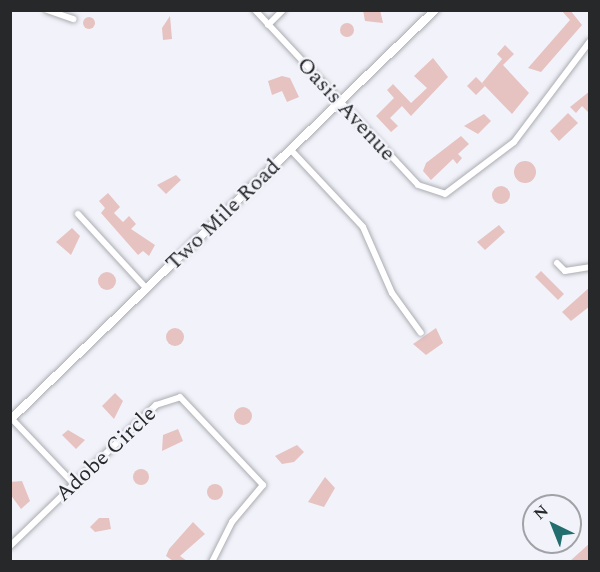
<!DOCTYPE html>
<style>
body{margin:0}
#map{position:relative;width:600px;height:572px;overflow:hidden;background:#f2f3fa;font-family:Spectral,serif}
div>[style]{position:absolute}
.building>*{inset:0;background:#e6c2c1}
.round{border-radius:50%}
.roads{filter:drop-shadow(0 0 2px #abacb2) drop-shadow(0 0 2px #abacb2)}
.minor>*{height:6px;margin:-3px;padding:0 3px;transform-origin:3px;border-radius:3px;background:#fff}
.secondary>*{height:8px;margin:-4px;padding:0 4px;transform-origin:4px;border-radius:4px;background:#fff}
span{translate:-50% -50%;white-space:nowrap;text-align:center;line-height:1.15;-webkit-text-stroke:5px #f2f3fa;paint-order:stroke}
.street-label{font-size:22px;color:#27282a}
.frame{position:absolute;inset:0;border:12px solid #27282a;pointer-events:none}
.north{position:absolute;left:522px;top:494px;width:60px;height:60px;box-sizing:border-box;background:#f2f3fa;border:2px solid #a1a2a7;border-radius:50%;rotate:317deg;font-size:16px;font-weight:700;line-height:24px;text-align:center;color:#27282a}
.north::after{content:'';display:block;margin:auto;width:21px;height:27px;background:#226e6f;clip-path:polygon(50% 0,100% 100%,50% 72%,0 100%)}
</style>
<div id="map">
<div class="building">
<div style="clip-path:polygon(363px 10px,380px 10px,383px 23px,365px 21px)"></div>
<div style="clip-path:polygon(561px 10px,570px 10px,582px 25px,541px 72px,528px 68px,570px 20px)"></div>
<div style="clip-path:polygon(170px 16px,172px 39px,163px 40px,162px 28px)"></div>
<div class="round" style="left:83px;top:17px;width:12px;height:12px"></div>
<div class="round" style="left:340px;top:23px;width:14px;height:14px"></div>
<div style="clip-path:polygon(505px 45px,514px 54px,503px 65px,529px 93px,512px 114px,482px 83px,502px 59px,497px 54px)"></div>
<div style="clip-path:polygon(433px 58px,448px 77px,411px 116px,402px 106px,390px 118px,398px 126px,391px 132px,376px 116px,394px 98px,387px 90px,393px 84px,411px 103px,427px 88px,414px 76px)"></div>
<div style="clip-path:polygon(282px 76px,290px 78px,299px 97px,287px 102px,282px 91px,272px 95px,268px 81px)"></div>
<div style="clip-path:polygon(476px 77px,485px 86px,476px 95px,467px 86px)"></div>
<div style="clip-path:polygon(590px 91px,590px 114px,582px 106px,576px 113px,570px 107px)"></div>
<div style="clip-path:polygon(568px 113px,578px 123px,559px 141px,550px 131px)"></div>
<div style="clip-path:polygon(484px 114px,491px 121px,478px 134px,464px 126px)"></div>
<div style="clip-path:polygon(461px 136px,469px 144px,458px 154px,462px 158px,457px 164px,453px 159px,431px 180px,423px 171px,426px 163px)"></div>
<div class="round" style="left:514px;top:161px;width:22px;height:22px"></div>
<div style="clip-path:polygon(176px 175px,181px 180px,166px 194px,157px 185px)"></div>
<div class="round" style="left:492px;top:186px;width:18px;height:18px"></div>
<div style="clip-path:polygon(108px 193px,120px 207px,114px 213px,123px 222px,129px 216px,136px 224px,131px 229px,155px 245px,149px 256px,143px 251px,138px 255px,101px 213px,105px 208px,99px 201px)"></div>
<div style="clip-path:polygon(499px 225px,505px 232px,485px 250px,477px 242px)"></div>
<div style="clip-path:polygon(72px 228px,80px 236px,71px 255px,56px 242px)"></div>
<div style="clip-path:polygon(541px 271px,564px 294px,558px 300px,535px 277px)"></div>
<div class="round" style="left:98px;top:272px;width:18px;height:18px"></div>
<div style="clip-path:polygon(590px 287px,590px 306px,571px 321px,562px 312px)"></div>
<div class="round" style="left:166px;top:328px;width:18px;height:18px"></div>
<div style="clip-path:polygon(436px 328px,443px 343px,426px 355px,413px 344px)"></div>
<div style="clip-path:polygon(115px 393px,123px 401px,114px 419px,102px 406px)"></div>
<div class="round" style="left:234px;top:407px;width:18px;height:18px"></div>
<div style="clip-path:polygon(178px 429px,183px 441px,162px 451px,163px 435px)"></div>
<div style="clip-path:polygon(68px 430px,85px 440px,76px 449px,62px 435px)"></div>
<div style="clip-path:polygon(297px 445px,304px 452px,294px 462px,282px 464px,275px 456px)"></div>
<div class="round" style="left:133px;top:469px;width:16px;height:16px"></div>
<div style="clip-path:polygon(325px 477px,335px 488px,324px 507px,308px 502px)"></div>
<div style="clip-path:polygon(22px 481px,30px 501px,21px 509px,10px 494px,10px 482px)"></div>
<div class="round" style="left:207px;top:484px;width:16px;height:16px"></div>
<div style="clip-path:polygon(99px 518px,109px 518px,111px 529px,95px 532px,90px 527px)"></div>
<div style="clip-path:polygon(193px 522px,205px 534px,180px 556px,187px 561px,173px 561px,166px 556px,169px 549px)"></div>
<div style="clip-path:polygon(590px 543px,590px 561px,570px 561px)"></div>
</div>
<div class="roads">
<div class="minor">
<div style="left:47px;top:10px;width:28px;rotate:19deg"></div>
<div style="left:255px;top:10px;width:239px;rotate:47deg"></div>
<div style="left:418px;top:185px;width:28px;rotate:18deg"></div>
<div style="left:445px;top:194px;width:86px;rotate:-37deg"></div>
<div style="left:514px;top:142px;width:126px;rotate:-53deg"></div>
<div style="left:268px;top:25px;width:21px;rotate:-45deg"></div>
<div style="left:291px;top:150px;width:105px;rotate:46.9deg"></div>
<div style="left:363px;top:227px;width:72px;rotate:66.3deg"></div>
<div style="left:392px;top:293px;width:49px;rotate:54.1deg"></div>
<div style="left:78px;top:214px;width:102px;rotate:47.4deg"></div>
<div style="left:557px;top:263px;width:11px;rotate:45deg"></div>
<div style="left:565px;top:271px;width:25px;rotate:-9deg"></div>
<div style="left:12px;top:419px;width:88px;rotate:46.4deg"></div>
<div style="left:10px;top:546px;width:203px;rotate:-44deg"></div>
<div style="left:156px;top:405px;width:25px;rotate:-18deg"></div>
<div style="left:180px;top:397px;width:121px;rotate:46.7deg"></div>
<div style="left:263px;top:485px;width:48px;rotate:130deg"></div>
<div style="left:232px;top:522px;width:45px;rotate:116.6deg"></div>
</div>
<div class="secondary">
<div style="left:10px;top:420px;width:591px;rotate:-43.97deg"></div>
</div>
</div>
<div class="street-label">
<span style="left:346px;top:109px;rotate:47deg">Oasis Avenue</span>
<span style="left:223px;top:215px;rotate:-44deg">Two Mile Road</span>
<span style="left:106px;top:454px;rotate:-43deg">Adobe Circle</span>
</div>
<div class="frame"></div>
<div class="north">N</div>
</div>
